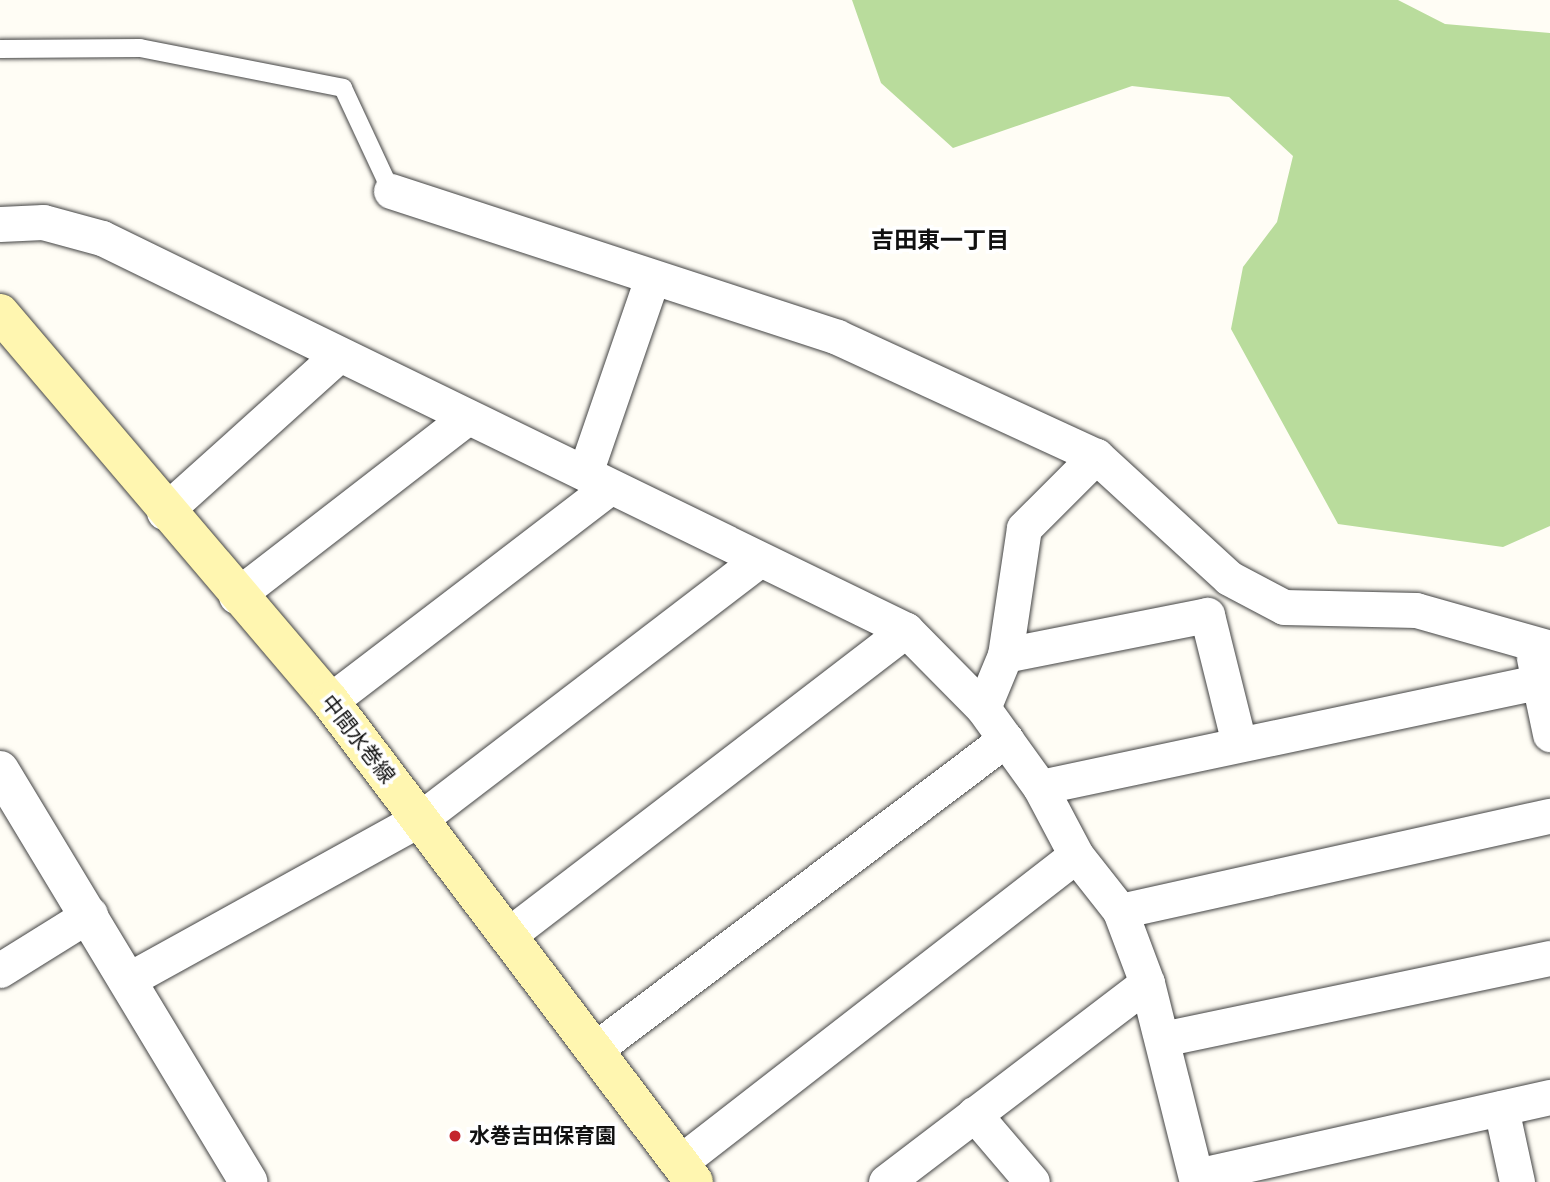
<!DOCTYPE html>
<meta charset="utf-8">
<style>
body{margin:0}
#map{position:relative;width:1550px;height:1182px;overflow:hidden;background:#fffdf5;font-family:"Roboto Serif","Noto Sans JP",serif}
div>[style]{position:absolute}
.forest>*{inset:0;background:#b9dc9c}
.roads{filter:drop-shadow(0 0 2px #444) drop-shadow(0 0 2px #444)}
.service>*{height:18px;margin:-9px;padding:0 9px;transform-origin:9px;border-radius:9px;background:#fff}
.minor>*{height:35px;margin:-17.5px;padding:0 17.5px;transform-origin:17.5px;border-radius:17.5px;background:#fff}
.tertiary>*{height:38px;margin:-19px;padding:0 19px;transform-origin:19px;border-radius:19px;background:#fff}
.secondary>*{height:38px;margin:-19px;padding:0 19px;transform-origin:19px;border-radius:19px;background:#fff6b0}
.dots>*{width:19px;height:19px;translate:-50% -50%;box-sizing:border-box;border:4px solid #fff;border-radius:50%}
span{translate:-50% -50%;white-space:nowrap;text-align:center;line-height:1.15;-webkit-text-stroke:7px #fff;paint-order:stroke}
.street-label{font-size:21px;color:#111}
.poi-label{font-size:21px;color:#111;font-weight:700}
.left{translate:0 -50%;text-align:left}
.neighbourhood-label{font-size:23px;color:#111;font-weight:700}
</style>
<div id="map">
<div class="forest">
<div style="clip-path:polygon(852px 0,1398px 0,1445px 24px,1550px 33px,1550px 526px,1503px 547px,1338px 524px,1231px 329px,1243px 267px,1277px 222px,1293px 156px,1229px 97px,1132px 86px,953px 148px,881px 83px)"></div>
</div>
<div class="roads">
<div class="service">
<div style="left:0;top:49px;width:140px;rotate:-0.4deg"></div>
<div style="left:140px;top:48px;width:207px;rotate:11.1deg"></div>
<div style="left:343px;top:88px;width:114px;rotate:65deg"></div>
</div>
<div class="minor">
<div style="left:391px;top:191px;width:469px;rotate:18.1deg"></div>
<div style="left:837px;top:337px;width:285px;rotate:24.7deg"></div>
<div style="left:1096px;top:456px;width:180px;rotate:42.5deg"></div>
<div style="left:1229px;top:578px;width:62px;rotate:27.8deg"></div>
<div style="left:1284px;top:607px;width:132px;rotate:1.3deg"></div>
<div style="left:1416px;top:610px;width:139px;rotate:15.8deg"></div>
<div style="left:0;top:224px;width:43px;rotate:-2.7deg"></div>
<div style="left:43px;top:222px;width:61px;rotate:15.2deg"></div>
<div style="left:102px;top:238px;width:894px;rotate:25.99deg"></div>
<div style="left:906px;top:630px;width:110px;rotate:45.4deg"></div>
<div style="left:983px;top:708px;width:97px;rotate:54.2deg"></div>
<div style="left:1040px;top:787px;width:77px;rotate:62.1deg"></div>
<div style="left:1076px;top:855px;width:71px;rotate:51.8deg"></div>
<div style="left:1120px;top:911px;width:77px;rotate:69.4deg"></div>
<div style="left:1147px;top:983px;width:205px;rotate:75.9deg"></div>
<div style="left:585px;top:473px;width:206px;rotate:-71deg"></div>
<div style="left:164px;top:512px;width:232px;rotate:-42deg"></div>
<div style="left:236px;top:596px;width:293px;rotate:-37.7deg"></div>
<div style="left:1005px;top:655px;width:206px;rotate:-11.2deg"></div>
<div style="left:1207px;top:615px;width:132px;rotate:76deg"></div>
<div style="left:1534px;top:658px;width:78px;rotate:78.1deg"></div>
<div style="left:330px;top:701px;width:352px;rotate:-37.4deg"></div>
<div style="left:983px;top:708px;width:57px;rotate:-67.5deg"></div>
<div style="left:1005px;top:655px;width:128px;rotate:-81.5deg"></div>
<div style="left:1024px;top:528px;width:102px;rotate:-45deg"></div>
<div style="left:1040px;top:787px;width:508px;rotate:-11.93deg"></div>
<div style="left:1120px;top:911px;width:440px;rotate:-12.5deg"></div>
<div style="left:507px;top:936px;width:503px;rotate:-37.49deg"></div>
<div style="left:0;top:970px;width:106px;rotate:-31.9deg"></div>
<div style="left:126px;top:981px;width:336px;rotate:-28.9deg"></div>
<div style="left:420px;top:819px;width:425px;rotate:-37.4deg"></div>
<div style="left:1162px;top:1039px;width:396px;rotate:-11.8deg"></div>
<div style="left:594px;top:1050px;width:516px;rotate:-37.05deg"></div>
<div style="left:1501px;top:1108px;width:76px;rotate:77.8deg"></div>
<div style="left:974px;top:1114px;width:89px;rotate:49.5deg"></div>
<div style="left:679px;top:1163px;width:502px;rotate:-37.8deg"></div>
<div style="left:1196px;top:1176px;width:363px;rotate:-12.6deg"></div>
<div style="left:886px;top:1182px;width:328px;rotate:-37.3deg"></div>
</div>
<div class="tertiary">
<div style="left:0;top:770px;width:481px;rotate:58.9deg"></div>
</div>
<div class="secondary">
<div style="left:0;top:313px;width:509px;rotate:49.62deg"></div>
<div style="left:330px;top:701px;width:603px;rotate:52.88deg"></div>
</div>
</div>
<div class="dots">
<div style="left:455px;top:1136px;background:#c4262e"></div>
</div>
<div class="street-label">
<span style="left:358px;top:739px;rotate:52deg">中間水巻線</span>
</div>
<div class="poi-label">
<span class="left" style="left:469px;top:1136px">水巻吉田保育園</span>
</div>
<div class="neighbourhood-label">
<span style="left:940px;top:241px">吉田東一丁目</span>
</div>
</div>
